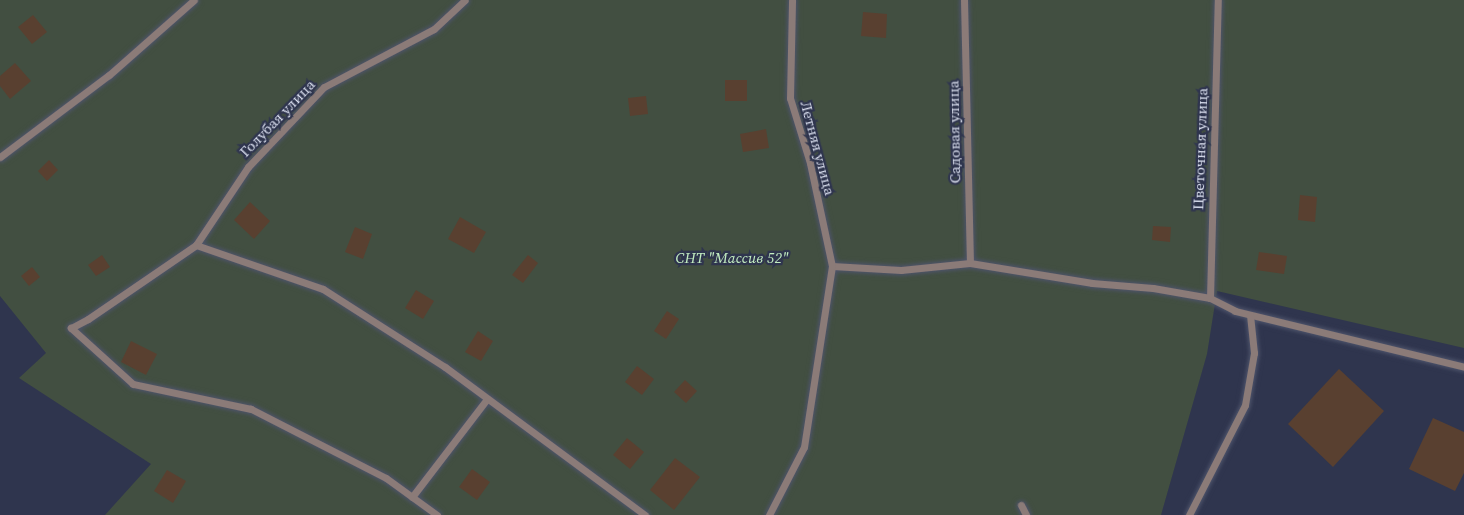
<!DOCTYPE html>
<meta charset="utf-8">
<style>
body{margin:0}
#map{position:relative;width:1464px;height:515px;overflow:hidden;background:#2f354e;font-family:"Source Serif 4",serif}
div>[style]{position:absolute}
.green>*{inset:0;background:#424f41}
.building>*{inset:0;background:#594030}
.roads{filter:drop-shadow(0 0 2px #4e546b) drop-shadow(0 0 2px #4e546b)}
.service>*{height:7px;margin:-3.5px;padding:0 3.5px;transform-origin:3.5px;border-radius:3.5px;background:#8b7b78}
span{translate:-50% -50%;white-space:nowrap;text-align:center;line-height:1.15;-webkit-text-stroke:4.5px #2f354e;paint-order:stroke}
.street-label{font-size:15px;color:#dadfef}
.park-label{font-size:15px;color:#c3edc1;font-style:italic}
</style>
<div id="map">
<div class="green">
<div style="clip-path:polygon(0 0,1464px 0,1464px 348px,1217px 291px,1207px 354px,1161px 515px,105px 515px,151px 464px,19px 378px,46px 353px,0 296px)"></div>
</div>
<div class="building">
<div style="clip-path:polygon(863px 12px,887px 14px,886px 38px,861px 36px)"></div>
<div style="clip-path:polygon(33px 15px,47px 32px,32px 44px,18px 27px)"></div>
<div style="clip-path:polygon(15px 63px,31px 81px,10px 99px,0 86px,0 76px)"></div>
<div style="clip-path:polygon(725px 80px,747px 80px,747px 101px,725px 101px)"></div>
<div style="clip-path:polygon(646px 96px,648px 114px,630px 116px,628px 98px)"></div>
<div style="clip-path:polygon(766px 129px,769px 148px,743px 152px,740px 134px)"></div>
<div style="clip-path:polygon(49px 160px,58px 170px,47px 181px,38px 171px)"></div>
<div style="clip-path:polygon(1300px 195px,1317px 197px,1315px 222px,1298px 220px)"></div>
<div style="clip-path:polygon(250px 202px,270px 221px,254px 239px,234px 220px)"></div>
<div style="clip-path:polygon(460px 217px,486px 232px,474px 253px,448px 239px)"></div>
<div style="clip-path:polygon(1153px 226px,1171px 227px,1170px 242px,1152px 240px)"></div>
<div style="clip-path:polygon(355px 227px,372px 234px,363px 259px,345px 252px)"></div>
<div style="clip-path:polygon(1259px 252px,1287px 256px,1284px 274px,1256px 270px)"></div>
<div style="clip-path:polygon(102px 255px,110px 267px,96px 276px,88px 265px)"></div>
<div style="clip-path:polygon(528px 255px,538px 263px,523px 283px,512px 275px)"></div>
<div style="clip-path:polygon(32px 267px,40px 277px,29px 286px,21px 276px)"></div>
<div style="clip-path:polygon(416px 290px,434px 301px,423px 319px,405px 308px)"></div>
<div style="clip-path:polygon(667px 311px,679px 319px,666px 339px,654px 331px)"></div>
<div style="clip-path:polygon(478px 331px,493px 341px,481px 361px,465px 352px)"></div>
<div style="clip-path:polygon(131px 341px,157px 354px,146px 375px,121px 362px)"></div>
<div style="clip-path:polygon(637px 366px,654px 379px,642px 395px,625px 382px)"></div>
<div style="clip-path:polygon(1339px 369px,1384px 411px,1333px 467px,1288px 424px)"></div>
<div style="clip-path:polygon(685px 380px,697px 391px,686px 403px,674px 392px)"></div>
<div style="clip-path:polygon(1433px 418px,1464px 432px,1464px 473px,1455px 491px,1409px 469px)"></div>
<div style="clip-path:polygon(627px 438px,644px 452px,630px 469px,613px 455px)"></div>
<div style="clip-path:polygon(675px 458px,700px 477px,674px 510px,650px 490px)"></div>
<div style="clip-path:polygon(472px 469px,490px 482px,477px 500px,459px 487px)"></div>
<div style="clip-path:polygon(167px 470px,186px 481px,173px 503px,154px 491px)"></div>
</div>
<div class="roads">
<div class="service">
<div style="left:964px;top:0;width:263px;rotate:88.7deg"></div>
<div style="left:0;top:157px;width:136px;rotate:-37deg"></div>
<div style="left:109px;top:75px;width:113px;rotate:-41.4deg"></div>
<div style="left:196px;top:245px;width:94px;rotate:-56.3deg"></div>
<div style="left:248px;top:167px;width:110px;rotate:-46.5deg"></div>
<div style="left:324px;top:87px;width:124px;rotate:-27.8deg"></div>
<div style="left:434px;top:29px;width:42px;rotate:-43.1deg"></div>
<div style="left:832px;top:266px;width:69px;rotate:3.3deg"></div>
<div style="left:901px;top:270px;width:69px;rotate:-5.8deg"></div>
<div style="left:970px;top:263px;width:124px;rotate:9.3deg"></div>
<div style="left:1092px;top:283px;width:61px;rotate:4.7deg"></div>
<div style="left:1153px;top:288px;width:58px;rotate:10deg"></div>
<div style="left:1210px;top:298px;width:28px;rotate:27deg"></div>
<div style="left:1235px;top:311px;width:236px;rotate:13.7deg"></div>
<div style="left:1210px;top:298px;width:298px;rotate:-88.5deg"></div>
<div style="left:412px;top:497px;width:123px;rotate:-52.6deg"></div>
<div style="left:1021px;top:505px;width:11px;rotate:63deg"></div>
<div style="left:437px;top:515px;width:63px;rotate:-144deg"></div>
<div style="left:386px;top:478px;width:152px;rotate:-152.9deg"></div>
<div style="left:251px;top:409px;width:121px;rotate:-168deg"></div>
<div style="left:133px;top:384px;width:84px;rotate:-137.9deg"></div>
<div style="left:71px;top:328px;width:19px;rotate:-28deg"></div>
<div style="left:88px;top:319px;width:131px;rotate:-34.4deg"></div>
<div style="left:196px;top:245px;width:134px;rotate:19.1deg"></div>
<div style="left:323px;top:289px;width:145px;rotate:32.6deg"></div>
<div style="left:445px;top:367px;width:249px;rotate:36.5deg"></div>
<div style="left:769px;top:515px;width:76px;rotate:-62.8deg"></div>
<div style="left:804px;top:447px;width:183px;rotate:-81.2deg"></div>
<div style="left:832px;top:266px;width:105px;rotate:-102.1deg"></div>
<div style="left:810px;top:163px;width:68px;rotate:-107.1deg"></div>
<div style="left:790px;top:98px;width:98px;rotate:-88.8deg"></div>
<div style="left:1189px;top:515px;width:123px;rotate:-63deg"></div>
<div style="left:1245px;top:405px;width:53px;rotate:-80.2deg"></div>
<div style="left:1254px;top:353px;width:38px;rotate:-96deg"></div>
</div>
</div>
<div class="street-label">
<span style="left:277px;top:118px;rotate:-46deg">Голубая улица</span>
<span style="left:954px;top:132px;rotate:-91deg">Садовая улица</span>
<span style="left:818px;top:148px;rotate:75deg">Летняя улица</span>
<span style="left:1200px;top:149px;rotate:-88deg">Цветочная улица</span>
</div>
<div class="park-label">
<span style="left:732px;top:258px">СНТ "Массив 52"</span>
</div>
</div>
